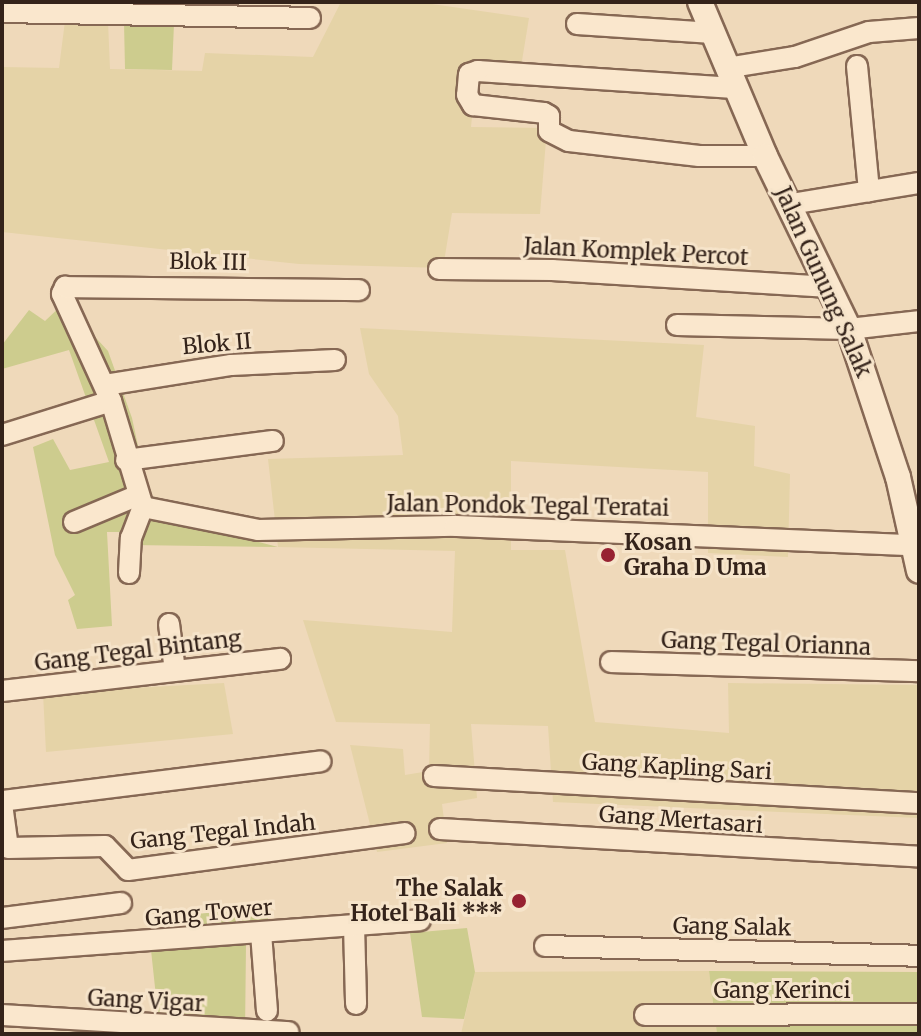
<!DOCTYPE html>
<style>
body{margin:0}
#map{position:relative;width:921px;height:1036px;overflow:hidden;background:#efd9ba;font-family:Merriweather,serif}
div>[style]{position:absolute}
.farmland>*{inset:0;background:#e5d3a7}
.green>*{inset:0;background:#cdcc8e}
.roads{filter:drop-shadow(2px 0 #866854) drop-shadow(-2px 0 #866854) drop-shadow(0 2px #866854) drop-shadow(0 -2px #866854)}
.minor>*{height:20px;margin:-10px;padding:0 10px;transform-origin:10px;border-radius:10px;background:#fae7cd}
.tertiary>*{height:24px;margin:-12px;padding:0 12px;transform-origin:12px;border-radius:12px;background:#fae7cd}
.dots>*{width:22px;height:22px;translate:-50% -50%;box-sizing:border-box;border:4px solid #f6e4ca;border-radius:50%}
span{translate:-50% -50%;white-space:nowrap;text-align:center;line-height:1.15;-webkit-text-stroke:6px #f6e4ca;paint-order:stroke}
.street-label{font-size:22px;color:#34231a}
.poi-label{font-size:22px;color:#34231a;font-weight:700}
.left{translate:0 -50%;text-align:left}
.right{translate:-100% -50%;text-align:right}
.frame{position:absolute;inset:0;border:4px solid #34231a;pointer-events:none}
</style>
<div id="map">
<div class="farmland">
<div style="clip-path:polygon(341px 2px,418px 2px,529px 18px,520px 73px,476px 76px,471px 127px,547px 128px,540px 214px,452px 213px,443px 268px,299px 264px,2px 232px,2px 67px,59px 68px,65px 21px,108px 22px,110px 69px,202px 71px,205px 53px,313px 57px)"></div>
<div style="clip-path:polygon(360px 328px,704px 345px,696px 417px,755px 426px,754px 466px,790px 474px,788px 557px,708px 553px,708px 472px,511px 461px,511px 550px,565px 550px,595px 722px,729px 733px,728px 683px,919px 685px,919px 818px,553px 802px,548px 726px,471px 724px,477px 798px,442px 804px,447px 843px,377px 852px,350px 745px,403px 749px,405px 775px,429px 771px,430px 724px,336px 722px,303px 620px,452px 632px,455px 551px,278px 547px,268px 459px,403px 455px,398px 416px,369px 374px)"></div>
<div style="clip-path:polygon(224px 683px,233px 734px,46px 752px,43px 693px)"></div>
<div style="clip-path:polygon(709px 971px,717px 1034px,461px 1034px,475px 972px)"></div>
</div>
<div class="green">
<div style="clip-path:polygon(124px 22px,174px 24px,172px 70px,125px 69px)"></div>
<div style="clip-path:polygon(64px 303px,108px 351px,132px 418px,153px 515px,278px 547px,132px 545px,131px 532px,107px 532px,112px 626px,77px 629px,68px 600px,75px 595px,55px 555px,33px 447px,53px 439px,70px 470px,109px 462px,69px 350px,2px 369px,2px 345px,29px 310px,45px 321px)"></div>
<div style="clip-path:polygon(266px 906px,272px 944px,246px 945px,245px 1034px,160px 1034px,151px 950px,182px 948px,181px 912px)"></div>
<div style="clip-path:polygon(467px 928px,475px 972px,464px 1019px,422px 1017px,410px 933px)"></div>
<div style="clip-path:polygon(709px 971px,919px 972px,919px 1034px,717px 1034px)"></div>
</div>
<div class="roads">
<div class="minor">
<div style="left:2px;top:12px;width:308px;rotate:1.1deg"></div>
<div style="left:577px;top:24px;width:136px;rotate:3.8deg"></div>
<div style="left:857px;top:66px;width:126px;rotate:84.5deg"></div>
<div style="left:726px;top:68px;width:70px;rotate:-9.1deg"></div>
<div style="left:795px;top:57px;width:78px;rotate:-18.7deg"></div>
<div style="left:869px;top:32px;width:50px;rotate:-4.6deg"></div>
<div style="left:734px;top:88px;width:257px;rotate:-176.2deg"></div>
<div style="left:478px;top:71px;width:9px;rotate:162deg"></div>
<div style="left:469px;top:74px;width:21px;rotate:95deg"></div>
<div style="left:467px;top:95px;width:12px;rotate:59deg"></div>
<div style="left:473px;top:105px;width:71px;rotate:6.4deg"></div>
<div style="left:544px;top:113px;width:6px;rotate:31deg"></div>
<div style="left:549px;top:116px;width:15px;rotate:90deg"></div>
<div style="left:549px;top:131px;width:22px;rotate:27deg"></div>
<div style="left:569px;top:141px;width:131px;rotate:6.6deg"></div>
<div style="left:699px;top:156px;width:66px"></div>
<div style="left:791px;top:204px;width:130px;rotate:-9.3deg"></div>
<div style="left:439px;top:269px;width:113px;rotate:0.5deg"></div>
<div style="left:552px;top:270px;width:278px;rotate:3.5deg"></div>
<div style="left:677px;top:325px;width:172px;rotate:1.3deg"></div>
<div style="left:849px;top:329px;width:70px;rotate:-6.5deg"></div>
<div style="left:105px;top:385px;width:128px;rotate:-9deg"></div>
<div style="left:231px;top:365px;width:104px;rotate:-2.8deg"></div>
<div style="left:2px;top:435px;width:114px;rotate:-17.3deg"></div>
<div style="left:126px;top:460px;width:148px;rotate:-7.4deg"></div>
<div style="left:143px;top:507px;width:117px;rotate:11.3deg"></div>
<div style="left:258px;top:530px;width:197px;rotate:-1.2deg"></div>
<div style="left:455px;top:526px;width:459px;rotate:2.4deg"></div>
<div style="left:74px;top:522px;width:70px;rotate:-22.6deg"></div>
<div style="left:129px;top:573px;width:35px;rotate:-87deg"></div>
<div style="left:131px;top:538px;width:33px;rotate:-69deg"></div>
<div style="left:143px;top:507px;width:111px;rotate:-106.8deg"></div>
<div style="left:111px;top:401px;width:118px;rotate:-114.6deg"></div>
<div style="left:62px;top:294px;width:8px;rotate:-67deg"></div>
<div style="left:65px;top:287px;width:294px;rotate:0.6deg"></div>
<div style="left:169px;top:624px;width:47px;rotate:82.7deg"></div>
<div style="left:611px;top:662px;width:308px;rotate:1.7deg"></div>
<div style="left:2px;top:691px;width:280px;rotate:-6.6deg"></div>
<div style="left:434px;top:776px;width:486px;rotate:3.2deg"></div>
<div style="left:2px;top:801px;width:321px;rotate:-7.1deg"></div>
<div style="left:2px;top:804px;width:44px;rotate:82.2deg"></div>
<div style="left:8px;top:848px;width:97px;rotate:-1.2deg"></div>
<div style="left:105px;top:846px;width:33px;rotate:46deg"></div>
<div style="left:128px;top:870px;width:279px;rotate:-7.6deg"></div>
<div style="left:440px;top:829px;width:480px;rotate:3.3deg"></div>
<div style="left:2px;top:918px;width:120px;rotate:-7.2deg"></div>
<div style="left:354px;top:925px;width:79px;rotate:88.5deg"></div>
<div style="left:261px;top:933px;width:78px;rotate:85.6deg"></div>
<div style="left:545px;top:946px;width:374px;rotate:1.5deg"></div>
<div style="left:2px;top:951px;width:419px;rotate:-4.2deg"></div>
<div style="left:2px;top:1015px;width:287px;rotate:3.4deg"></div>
<div style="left:645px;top:1015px;width:274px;rotate:-0.2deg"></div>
</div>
<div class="tertiary">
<div style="left:700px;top:2px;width:167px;rotate:67.1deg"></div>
<div style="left:765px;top:156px;width:192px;rotate:64.1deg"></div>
<div style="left:849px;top:329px;width:156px;rotate:71.7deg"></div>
<div style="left:898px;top:477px;width:96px;rotate:77.4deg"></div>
</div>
</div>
<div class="dots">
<div style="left:608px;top:555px;background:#972232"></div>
<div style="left:519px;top:901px;background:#972232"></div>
</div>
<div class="street-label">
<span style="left:636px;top:252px;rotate:3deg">Jalan Komplek Percot</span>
<span style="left:208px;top:262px;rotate:1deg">Blok III</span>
<span style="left:823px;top:282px;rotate:66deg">Jalan Gunung Salak</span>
<span style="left:217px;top:344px;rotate:-5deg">Blok II</span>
<span style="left:528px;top:506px;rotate:1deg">Jalan Pondok Tegal Teratai</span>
<span style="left:766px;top:644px;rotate:2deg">Gang Tegal Orianna</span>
<span style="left:138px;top:651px;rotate:-7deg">Gang Tegal Bintang</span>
<span style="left:677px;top:767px;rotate:3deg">Gang Kapling Sari</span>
<span style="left:681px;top:820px;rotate:4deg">Gang Mertasari</span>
<span style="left:223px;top:832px;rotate:-6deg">Gang Tegal Indah</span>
<span style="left:209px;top:913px;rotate:-5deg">Gang Tower</span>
<span style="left:732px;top:927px;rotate:1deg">Gang Salak</span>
<span style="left:782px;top:991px">Gang Kerinci</span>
<span style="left:146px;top:1001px;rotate:3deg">Gang Vigar</span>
</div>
<div class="poi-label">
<span class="left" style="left:624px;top:555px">Kosan<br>Graha D Uma</span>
<span class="right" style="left:503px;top:901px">The Salak<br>Hotel Bali ***</span>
</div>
<div class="frame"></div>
</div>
